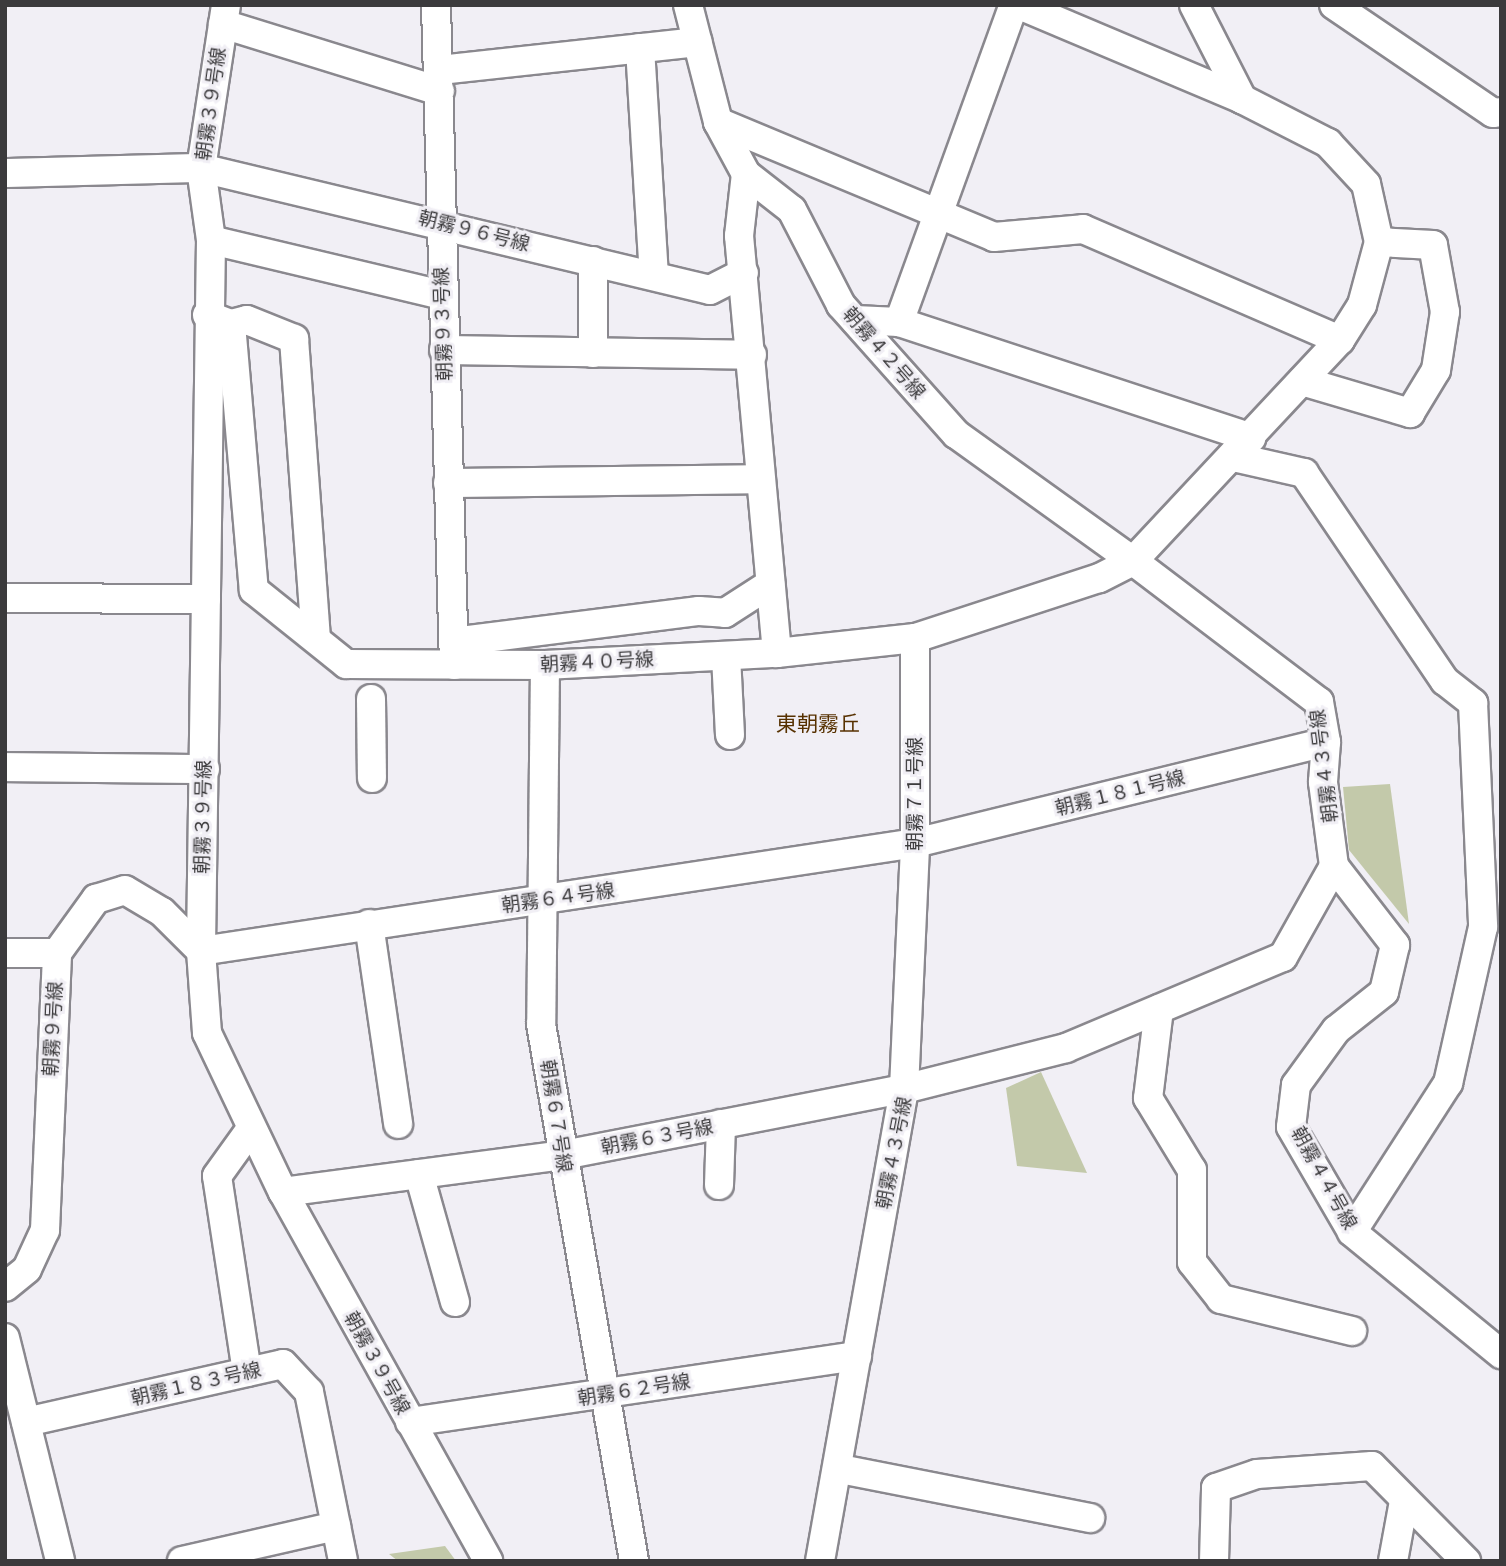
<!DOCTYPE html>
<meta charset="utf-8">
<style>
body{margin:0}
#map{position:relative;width:1506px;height:1566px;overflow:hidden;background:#f1eff5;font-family:"Archivo Narrow","Noto Sans JP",sans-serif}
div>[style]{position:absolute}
.green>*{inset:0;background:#c3c9aa}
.roads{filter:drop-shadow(2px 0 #8a888e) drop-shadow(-2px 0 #8a888e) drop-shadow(0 2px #8a888e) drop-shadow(0 -2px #8a888e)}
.minor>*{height:28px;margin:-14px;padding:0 14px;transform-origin:14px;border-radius:14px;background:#fff}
span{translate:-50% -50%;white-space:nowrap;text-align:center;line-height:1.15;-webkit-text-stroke:6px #f1eff5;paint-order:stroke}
.street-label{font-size:19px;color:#3b3a3c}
.neighbourhood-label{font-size:21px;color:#573100}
.frame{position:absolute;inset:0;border:7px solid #3b3a3c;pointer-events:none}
</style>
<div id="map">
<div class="green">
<div style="clip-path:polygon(1390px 784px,1409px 924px,1349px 850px,1343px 787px)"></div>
<div style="clip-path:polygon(1041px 1072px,1087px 1173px,1017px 1166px,1006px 1088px)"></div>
<div style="clip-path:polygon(445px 1546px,456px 1561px,398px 1561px,389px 1554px)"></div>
</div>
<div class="roads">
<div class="minor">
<div style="left:226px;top:5px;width:165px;rotate:98.7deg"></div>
<div style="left:201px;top:168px;width:73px;rotate:82.1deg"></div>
<div style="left:211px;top:240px;width:711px;rotate:90.81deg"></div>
<div style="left:201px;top:951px;width:82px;rotate:85.8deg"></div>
<div style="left:207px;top:1033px;width:176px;rotate:64.5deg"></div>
<div style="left:283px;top:1192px;width:422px;rotate:60.9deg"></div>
<div style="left:436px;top:5px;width:660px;rotate:88.44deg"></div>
<div style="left:688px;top:5px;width:121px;rotate:75.6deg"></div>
<div style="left:718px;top:122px;width:59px;rotate:61.7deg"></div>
<div style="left:746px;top:174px;width:58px;rotate:38deg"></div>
<div style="left:792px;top:210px;width:107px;rotate:62.7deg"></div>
<div style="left:841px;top:305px;width:173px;rotate:48.3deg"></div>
<div style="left:956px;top:434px;width:218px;rotate:35.7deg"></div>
<div style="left:1133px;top:561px;width:38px;rotate:153deg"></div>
<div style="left:1099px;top:578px;width:194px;rotate:161.9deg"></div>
<div style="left:1194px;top:5px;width:106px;rotate:62.9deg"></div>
<div style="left:1334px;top:5px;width:192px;rotate:34.2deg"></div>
<div style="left:1493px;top:113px;width:8px;rotate:-7deg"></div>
<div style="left:223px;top:24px;width:227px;rotate:17.2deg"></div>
<div style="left:640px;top:48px;width:228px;rotate:86.5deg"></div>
<div style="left:440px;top:70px;width:259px;rotate:-6.2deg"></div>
<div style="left:718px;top:122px;width:299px;rotate:22.6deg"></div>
<div style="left:994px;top:237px;width:89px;rotate:-5.1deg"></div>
<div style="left:1083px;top:229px;width:280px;rotate:23.4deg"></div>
<div style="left:5px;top:173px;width:196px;rotate:-1.5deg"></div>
<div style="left:201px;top:168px;width:523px;rotate:13.48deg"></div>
<div style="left:710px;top:290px;width:38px;rotate:-27deg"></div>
<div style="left:211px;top:240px;width:237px;rotate:13.4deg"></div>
<div style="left:207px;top:315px;width:26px;rotate:21deg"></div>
<div style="left:231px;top:324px;width:267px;rotate:85.1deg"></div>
<div style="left:254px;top:590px;width:118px;rotate:38.8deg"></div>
<div style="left:346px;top:664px;width:199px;rotate:0.3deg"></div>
<div style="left:545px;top:665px;width:232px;rotate:-3deg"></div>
<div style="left:777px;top:653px;width:419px;rotate:-95.2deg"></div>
<div style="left:739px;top:236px;width:62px;rotate:-83.6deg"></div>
<div style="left:855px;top:320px;width:44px;rotate:2.6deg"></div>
<div style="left:899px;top:322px;width:371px;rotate:18.2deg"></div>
<div style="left:899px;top:322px;width:337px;rotate:-70.1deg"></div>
<div style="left:231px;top:324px;width:16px;rotate:-14deg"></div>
<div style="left:247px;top:320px;width:51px;rotate:22deg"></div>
<div style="left:294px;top:339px;width:299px;rotate:85.8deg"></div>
<div style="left:444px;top:350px;width:308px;rotate:0.9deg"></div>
<div style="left:593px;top:353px;width:92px;rotate:-90deg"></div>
<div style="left:1302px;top:381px;width:113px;rotate:16.5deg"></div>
<div style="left:1410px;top:413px;width:50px;rotate:-58.8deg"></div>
<div style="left:1436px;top:370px;width:59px;rotate:-81.2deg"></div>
<div style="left:1445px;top:312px;width:68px;rotate:-100.2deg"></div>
<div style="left:1433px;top:245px;width:54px;rotate:-176.8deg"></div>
<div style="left:1233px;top:457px;width:73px;rotate:12.7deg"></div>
<div style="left:1304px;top:473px;width:251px;rotate:55.9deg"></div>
<div style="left:1445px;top:681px;width:36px;rotate:38deg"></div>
<div style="left:1473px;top:703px;width:224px;rotate:87.4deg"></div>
<div style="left:1483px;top:927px;width:160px;rotate:102.6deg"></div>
<div style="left:1448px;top:1083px;width:177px;rotate:122.8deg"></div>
<div style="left:448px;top:483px;width:312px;rotate:-0.7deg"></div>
<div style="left:5px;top:598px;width:201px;rotate:0.3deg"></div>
<div style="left:453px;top:642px;width:248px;rotate:-7.2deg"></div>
<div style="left:699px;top:611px;width:26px;rotate:4deg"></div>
<div style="left:725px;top:613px;width:54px;rotate:-32.8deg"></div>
<div style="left:726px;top:656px;width:79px;rotate:87.1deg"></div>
<div style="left:545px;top:665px;width:359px;rotate:90.6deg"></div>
<div style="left:541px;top:1024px;width:545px;rotate:80.17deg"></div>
<div style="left:371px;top:699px;width:79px;rotate:89.3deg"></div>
<div style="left:5px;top:767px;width:200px;rotate:0.6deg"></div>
<div style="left:1334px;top:866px;width:100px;rotate:52.3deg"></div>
<div style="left:1395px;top:945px;width:48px;rotate:103.2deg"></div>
<div style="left:1384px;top:992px;width:61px;rotate:141.6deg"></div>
<div style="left:1336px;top:1030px;width:68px;rotate:126deg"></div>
<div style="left:1296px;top:1085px;width:42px;rotate:96.8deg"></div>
<div style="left:1291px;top:1127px;width:121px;rotate:59.8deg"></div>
<div style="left:1352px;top:1232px;width:193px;rotate:39.3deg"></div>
<div style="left:369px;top:924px;width:202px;rotate:81.7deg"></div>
<div style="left:5px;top:953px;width:52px"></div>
<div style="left:1159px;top:1009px;width:90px;rotate:97deg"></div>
<div style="left:1148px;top:1098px;width:84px;rotate:58.6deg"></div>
<div style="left:1192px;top:1170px;width:92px;rotate:90deg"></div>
<div style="left:1192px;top:1262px;width:47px;rotate:51.9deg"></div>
<div style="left:1221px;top:1299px;width:135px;rotate:13.7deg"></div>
<div style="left:419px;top:1174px;width:133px;rotate:74.3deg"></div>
<div style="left:719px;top:1185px;width:61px;rotate:-88.1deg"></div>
<div style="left:283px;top:1192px;width:282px;rotate:-7.5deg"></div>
<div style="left:563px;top:1155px;width:347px;rotate:-11deg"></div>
<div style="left:904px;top:1089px;width:246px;rotate:-87.4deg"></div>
<div style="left:915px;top:843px;width:205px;rotate:-90deg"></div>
<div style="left:915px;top:638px;width:139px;rotate:173.8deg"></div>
<div style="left:5px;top:1287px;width:28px;rotate:-39deg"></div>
<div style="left:27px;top:1269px;width:43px;rotate:-65.2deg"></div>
<div style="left:45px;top:1230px;width:277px;rotate:-87.5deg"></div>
<div style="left:57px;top:953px;width:67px;rotate:-54.2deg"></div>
<div style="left:96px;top:899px;width:30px;rotate:-17deg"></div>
<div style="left:125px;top:890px;width:43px;rotate:30.7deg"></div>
<div style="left:162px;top:912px;width:55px;rotate:45deg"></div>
<div style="left:201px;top:951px;width:722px;rotate:-8.6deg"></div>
<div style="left:915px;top:843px;width:423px;rotate:-13.8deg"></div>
<div style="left:5px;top:1338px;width:230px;rotate:76.1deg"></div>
<div style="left:247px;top:1372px;width:198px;rotate:-98.7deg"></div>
<div style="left:217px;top:1176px;width:57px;rotate:-54.3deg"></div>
<div style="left:26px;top:1422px;width:263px;rotate:-12.7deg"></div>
<div style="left:283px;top:1364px;width:38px;rotate:47deg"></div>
<div style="left:309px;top:1392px;width:172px;rotate:78.6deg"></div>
<div style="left:410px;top:1422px;width:452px;rotate:-8.4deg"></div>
<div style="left:840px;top:1469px;width:255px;rotate:11.1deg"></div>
<div style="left:182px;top:1561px;width:158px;rotate:-12.8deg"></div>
<div style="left:820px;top:1561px;width:479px;rotate:-79.9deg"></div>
<div style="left:904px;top:1089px;width:167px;rotate:-14.2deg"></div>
<div style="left:1066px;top:1048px;width:235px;rotate:-22.8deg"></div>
<div style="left:1283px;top:957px;width:104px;rotate:-60.7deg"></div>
<div style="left:1334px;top:866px;width:85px;rotate:-97.5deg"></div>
<div style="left:1323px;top:782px;width:40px;rotate:-85.7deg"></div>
<div style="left:1326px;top:742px;width:41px;rotate:-99.9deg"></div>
<div style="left:1319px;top:702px;width:233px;rotate:-142.8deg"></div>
<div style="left:1133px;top:561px;width:303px;rotate:-46.9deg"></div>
<div style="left:1340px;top:340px;width:41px;rotate:-57.8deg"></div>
<div style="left:1362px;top:305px;width:65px;rotate:-74.9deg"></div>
<div style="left:1379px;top:242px;width:59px;rotate:-102.6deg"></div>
<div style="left:1366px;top:184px;width:56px;rotate:-132.8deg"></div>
<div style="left:1328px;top:143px;width:97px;rotate:-152.9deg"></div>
<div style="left:1242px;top:99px;width:241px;rotate:-157.1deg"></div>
<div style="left:1214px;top:1561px;width:73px;rotate:-88.4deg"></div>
<div style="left:1216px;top:1488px;width:43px;rotate:-18.9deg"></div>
<div style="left:1257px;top:1474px;width:115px;rotate:-4deg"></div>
<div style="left:1372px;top:1466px;width:134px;rotate:45.3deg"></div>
<div style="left:1393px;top:1561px;width:61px;rotate:-79.6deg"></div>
</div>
</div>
<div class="street-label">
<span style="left:211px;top:104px;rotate:-82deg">朝霧３９号線</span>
<span style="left:474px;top:231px;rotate:14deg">朝霧９６号線</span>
<span style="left:443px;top:324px;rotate:-92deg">朝霧９３号線</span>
<span style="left:884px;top:353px;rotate:49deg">朝霧４２号線</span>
<span style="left:597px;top:662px;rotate:-3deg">朝霧４０号線</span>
<span style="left:1324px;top:766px;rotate:-97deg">朝霧４３号線</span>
<span style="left:1120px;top:793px;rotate:-14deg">朝霧１８１号線</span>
<span style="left:915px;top:794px;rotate:-90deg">朝霧７１号線</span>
<span style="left:203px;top:817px;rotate:-89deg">朝霧３９号線</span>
<span style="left:558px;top:898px;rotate:-8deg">朝霧６４号線</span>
<span style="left:53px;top:1029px;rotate:-87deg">朝霧９号線</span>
<span style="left:556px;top:1116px;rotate:81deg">朝霧６７号線</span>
<span style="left:657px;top:1137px;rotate:-11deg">朝霧６３号線</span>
<span style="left:894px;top:1153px;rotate:-79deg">朝霧４３号線</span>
<span style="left:1324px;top:1178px;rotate:61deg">朝霧４４号線</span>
<span style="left:377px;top:1363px;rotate:61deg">朝霧３９号線</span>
<span style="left:196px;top:1384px;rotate:-13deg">朝霧１８３号線</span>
<span style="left:634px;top:1390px;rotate:-9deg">朝霧６２号線</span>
</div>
<div class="neighbourhood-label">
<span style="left:818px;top:724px">東朝霧丘</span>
</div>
<div class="frame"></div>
</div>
